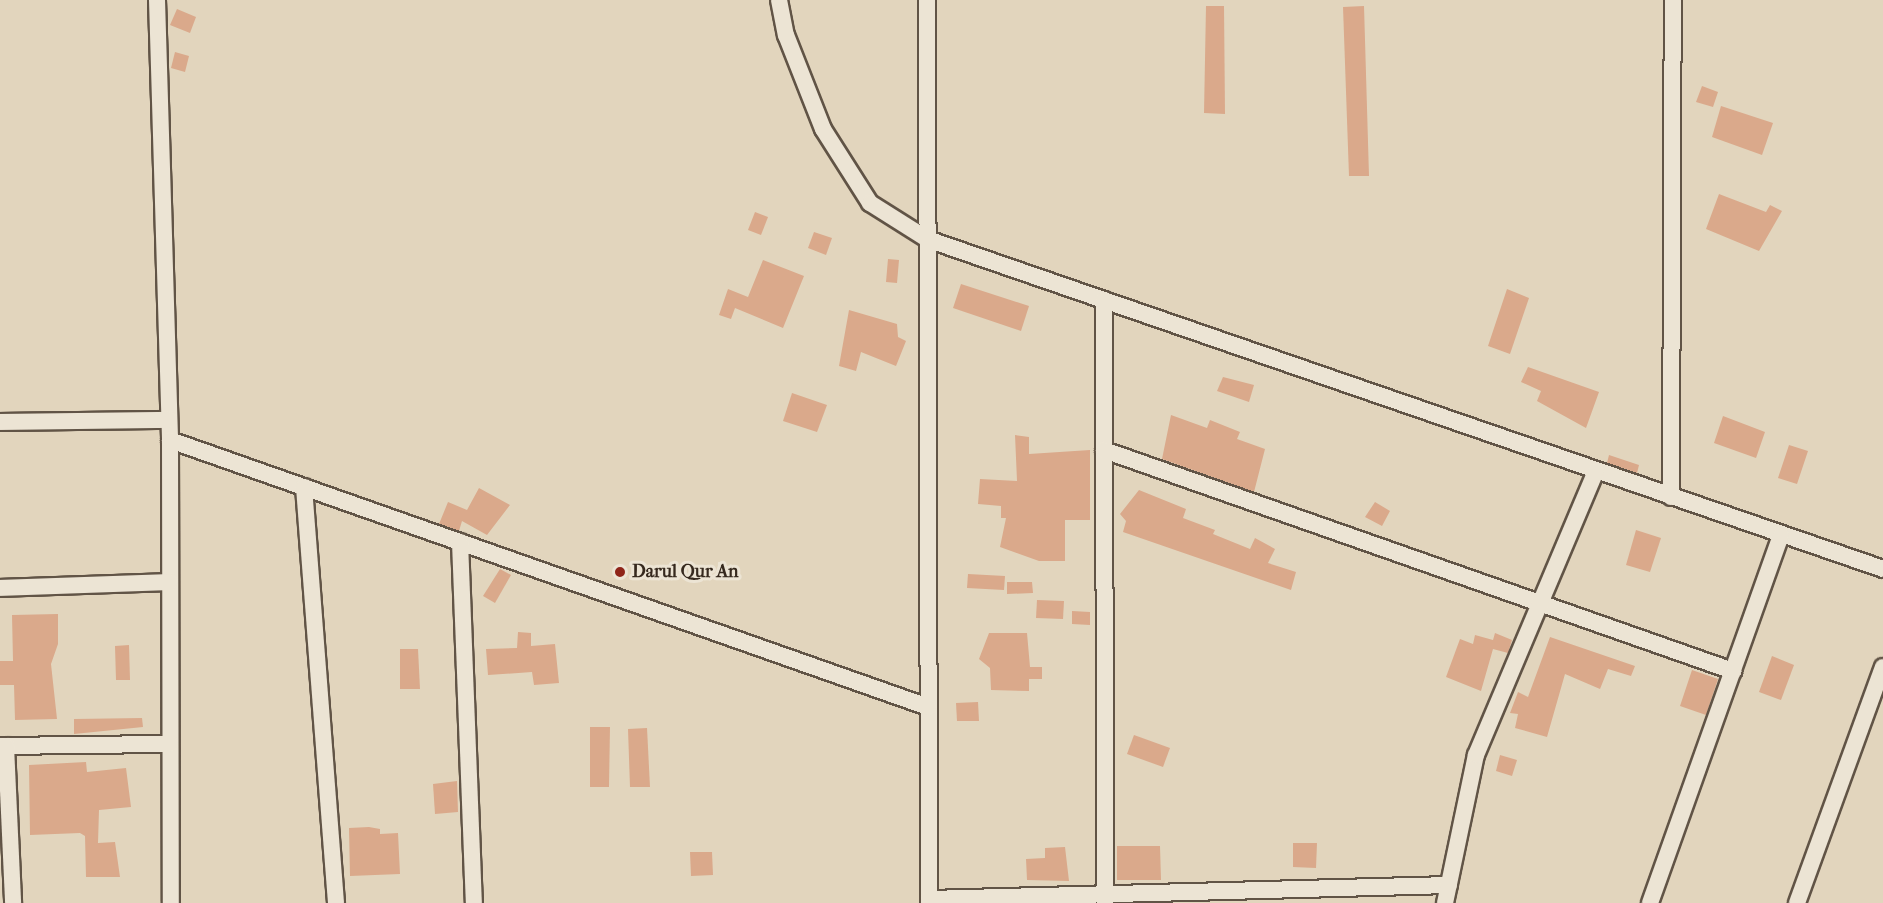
<!DOCTYPE html>
<style>
body{margin:0}
#map{position:relative;width:1883px;height:903px;overflow:hidden;background:#e2d5bd;font-family:"IM FELL French Canon",serif}
div>[style]{position:absolute}
.building>*{inset:0;background:#daa98b}
.roads{filter:drop-shadow(2px 0 #615446) drop-shadow(-2px 0 #615446) drop-shadow(0 2px #615446) drop-shadow(0 -2px #615446)}
.minor>*{height:16px;margin:-8px;padding:0 8px;transform-origin:8px;border-radius:8px;background:#ece4d4}
.dots>*{width:16px;height:16px;translate:-50% -50%;box-sizing:border-box;border:3px solid #ece4d4;border-radius:50%}
span{translate:-50% -50%;white-space:nowrap;text-align:center;line-height:1.15;-webkit-text-stroke:6px #ece4d4;paint-order:stroke}
.poi-label{font-size:18px;color:#36291e;font-weight:700}
.left{translate:0 -50%;text-align:left}
</style>
<div id="map">
<div class="building">
<div style="clip-path:polygon(1206px 6px,1224px 6px,1225px 114px,1204px 113px)"></div>
<div style="clip-path:polygon(1364px 6px,1369px 176px,1349px 176px,1343px 7px)"></div>
<div style="clip-path:polygon(177px 9px,196px 17px,190px 33px,170px 25px)"></div>
<div style="clip-path:polygon(175px 52px,189px 56px,185px 72px,171px 68px)"></div>
<div style="clip-path:polygon(1702px 86px,1718px 92px,1713px 107px,1696px 102px)"></div>
<div style="clip-path:polygon(1721px 106px,1773px 123px,1762px 155px,1712px 137px)"></div>
<div style="clip-path:polygon(1719px 194px,1766px 212px,1770px 205px,1782px 211px,1759px 251px,1706px 229px)"></div>
<div style="clip-path:polygon(755px 212px,768px 217px,761px 235px,748px 230px)"></div>
<div style="clip-path:polygon(814px 232px,832px 238px,826px 255px,808px 248px)"></div>
<div style="clip-path:polygon(888px 259px,899px 260px,897px 283px,886px 282px)"></div>
<div style="clip-path:polygon(763px 260px,804px 276px,783px 328px,735px 308px,731px 319px,719px 315px,728px 289px,748px 297px)"></div>
<div style="clip-path:polygon(961px 284px,1029px 306px,1021px 331px,953px 308px)"></div>
<div style="clip-path:polygon(1507px 289px,1529px 298px,1510px 354px,1488px 346px)"></div>
<div style="clip-path:polygon(849px 310px,897px 324px,898px 337px,906px 341px,896px 366px,861px 352px,856px 371px,839px 366px)"></div>
<div style="clip-path:polygon(1528px 367px,1599px 392px,1586px 428px,1537px 401px,1541px 391px,1521px 382px)"></div>
<div style="clip-path:polygon(1223px 377px,1254px 385px,1249px 402px,1217px 391px)"></div>
<div style="clip-path:polygon(792px 393px,827px 405px,817px 432px,783px 421px)"></div>
<div style="clip-path:polygon(1171px 415px,1207px 428px,1210px 420px,1240px 432px,1237px 439px,1265px 449px,1254px 492px,1162px 459px)"></div>
<div style="clip-path:polygon(1723px 416px,1765px 432px,1756px 458px,1714px 443px)"></div>
<div style="clip-path:polygon(1015px 435px,1029px 437px,1029px 454px,1090px 450px,1090px 520px,1065px 520px,1065px 561px,1039px 561px,1000px 547px,1006px 518px,1001px 518px,1001px 506px,978px 504px,980px 479px,1017px 481px)"></div>
<div style="clip-path:polygon(1789px 445px,1808px 451px,1797px 484px,1778px 478px)"></div>
<div style="clip-path:polygon(1609px 455px,1639px 465px,1637px 473px,1607px 463px)"></div>
<div style="clip-path:polygon(479px 488px,510px 505px,487px 535px,462px 521px,459px 531px,439px 524px,448px 502px,467px 510px)"></div>
<div style="clip-path:polygon(1139px 490px,1186px 509px,1183px 518px,1215px 530px,1213px 534px,1250px 549px,1255px 538px,1275px 549px,1268px 563px,1296px 572px,1291px 590px,1123px 532px,1126px 521px,1120px 514px)"></div>
<div style="clip-path:polygon(1375px 502px,1390px 511px,1382px 526px,1365px 517px)"></div>
<div style="clip-path:polygon(1636px 530px,1661px 538px,1650px 572px,1626px 565px)"></div>
<div style="clip-path:polygon(500px 569px,511px 575px,495px 603px,483px 596px)"></div>
<div style="clip-path:polygon(968px 574px,1005px 576px,1004px 590px,967px 588px)"></div>
<div style="clip-path:polygon(1007px 582px,1032px 582px,1033px 593px,1007px 594px)"></div>
<div style="clip-path:polygon(1037px 600px,1064px 601px,1063px 619px,1036px 618px)"></div>
<div style="clip-path:polygon(1072px 611px,1090px 612px,1090px 625px,1072px 624px)"></div>
<div style="clip-path:polygon(58px 614px,58px 644px,51px 664px,57px 719px,15px 720px,14px 685px,0 685px,0 661px,13px 661px,12px 615px)"></div>
<div style="clip-path:polygon(518px 632px,531px 633px,531px 646px,555px 644px,559px 683px,534px 685px,532px 672px,488px 675px,486px 649px,517px 648px)"></div>
<div style="clip-path:polygon(989px 633px,1027px 633px,1030px 667px,1042px 667px,1042px 679px,1029px 679px,1029px 691px,991px 690px,990px 668px,979px 659px)"></div>
<div style="clip-path:polygon(1495px 633px,1512px 640px,1508px 653px,1493px 649px,1481px 691px,1446px 677px,1460px 639px,1473px 644px,1475px 635px,1493px 640px)"></div>
<div style="clip-path:polygon(1550px 637px,1635px 666px,1631px 676px,1608px 669px,1600px 689px,1565px 674px,1547px 737px,1515px 728px,1518px 714px,1510px 713px,1518px 692px,1528px 697px)"></div>
<div style="clip-path:polygon(129px 645px,130px 680px,116px 680px,115px 646px)"></div>
<div style="clip-path:polygon(400px 649px,418px 649px,420px 689px,400px 689px)"></div>
<div style="clip-path:polygon(1772px 656px,1794px 665px,1781px 700px,1759px 692px)"></div>
<div style="clip-path:polygon(1692px 670px,1718px 679px,1706px 715px,1680px 706px)"></div>
<div style="clip-path:polygon(978px 702px,979px 721px,957px 721px,956px 703px)"></div>
<div style="clip-path:polygon(142px 718px,143px 727px,74px 734px,74px 719px)"></div>
<div style="clip-path:polygon(590px 727px,610px 727px,609px 787px,590px 787px)"></div>
<div style="clip-path:polygon(647px 728px,650px 787px,630px 787px,628px 729px)"></div>
<div style="clip-path:polygon(1134px 735px,1170px 748px,1163px 767px,1127px 754px)"></div>
<div style="clip-path:polygon(1500px 755px,1517px 760px,1512px 776px,1496px 771px)"></div>
<div style="clip-path:polygon(86px 762px,87px 772px,126px 768px,131px 807px,99px 810px,98px 843px,115px 842px,120px 877px,86px 877px,85px 836px,80px 833px,30px 835px,29px 765px)"></div>
<div style="clip-path:polygon(457px 781px,458px 812px,435px 814px,433px 784px)"></div>
<div style="clip-path:polygon(369px 827px,380px 829px,380px 834px,398px 833px,400px 874px,350px 876px,349px 828px)"></div>
<div style="clip-path:polygon(1293px 843px,1317px 843px,1316px 868px,1293px 867px)"></div>
<div style="clip-path:polygon(1117px 846px,1160px 846px,1161px 880px,1117px 880px)"></div>
<div style="clip-path:polygon(1065px 847px,1069px 881px,1027px 880px,1026px 859px,1045px 858px,1045px 848px)"></div>
<div style="clip-path:polygon(690px 852px,712px 852px,713px 875px,691px 876px)"></div>
</div>
<div class="roads">
<div class="minor">
<div style="left:157px;top:0;width:440px;rotate:88.3deg"></div>
<div style="left:170px;top:440px;width:463px;rotate:89.9deg"></div>
<div style="left:779px;top:0;width:36px;rotate:79deg"></div>
<div style="left:786px;top:35px;width:101px;rotate:68.5deg"></div>
<div style="left:823px;top:129px;width:88px;rotate:57.6deg"></div>
<div style="left:870px;top:203px;width:67px;rotate:32.3deg"></div>
<div style="left:927px;top:239px;width:1011px;rotate:19.04deg"></div>
<div style="left:927px;top:0;width:903px;rotate:89.87deg"></div>
<div style="left:1104px;top:300px;width:603px;rotate:89.9deg"></div>
<div style="left:0;top:422px;width:169px;rotate:-0.7deg"></div>
<div style="left:170px;top:440px;width:804px;rotate:19.4deg"></div>
<div style="left:1104px;top:450px;width:667px;rotate:19.36deg"></div>
<div style="left:304px;top:487px;width:417px;rotate:85.6deg"></div>
<div style="left:1671px;top:497px;width:497px;rotate:-89.8deg"></div>
<div style="left:460px;top:542px;width:361px;rotate:87.8deg"></div>
<div style="left:0;top:588px;width:170px;rotate:-2deg"></div>
<div style="left:0;top:746px;width:170px;rotate:-0.7deg"></div>
<div style="left:6px;top:746px;width:157px;rotate:87.4deg"></div>
<div style="left:929px;top:899px;width:520px;rotate:-1.54deg"></div>
<div style="left:1445px;top:903px;width:151px;rotate:-78.2deg"></div>
<div style="left:1476px;top:755px;width:308px;rotate:-67.1deg"></div>
<div style="left:1650px;top:903px;width:390px;rotate:-70.4deg"></div>
<div style="left:1797px;top:903px;width:251px;rotate:-70deg"></div>
</div>
</div>
<div class="dots">
<div style="left:620px;top:572px;background:#8f2418"></div>
</div>
<div class="poi-label">
<span class="left" style="left:632px;top:572px">Darul Qur An</span>
</div>
</div>
